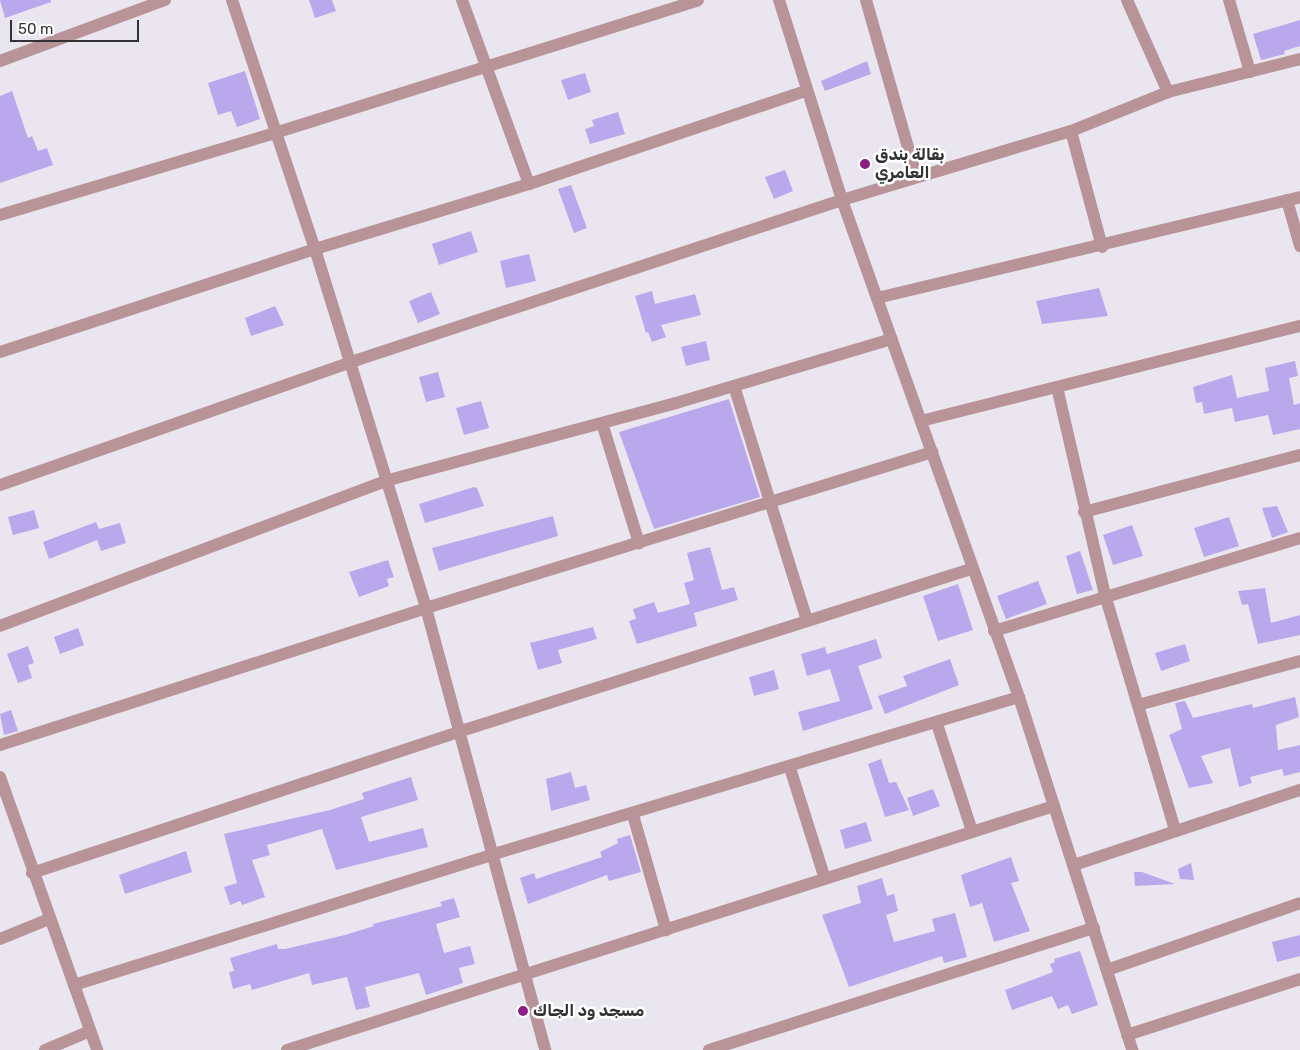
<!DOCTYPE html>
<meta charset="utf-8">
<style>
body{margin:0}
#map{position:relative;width:1300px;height:1050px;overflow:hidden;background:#eae6ef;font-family:Rubik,"Noto Sans Arabic",sans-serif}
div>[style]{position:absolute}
.building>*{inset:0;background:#baa8ed}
.minor>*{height:12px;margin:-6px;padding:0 6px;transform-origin:6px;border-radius:6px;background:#b89499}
.tertiary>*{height:12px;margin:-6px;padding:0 6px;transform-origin:6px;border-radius:6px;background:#b89499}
.dots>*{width:14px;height:14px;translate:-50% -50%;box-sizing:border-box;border:2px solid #fff;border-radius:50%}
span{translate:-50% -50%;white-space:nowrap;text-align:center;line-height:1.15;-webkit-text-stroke:5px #fff;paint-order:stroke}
.poi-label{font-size:16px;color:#323134;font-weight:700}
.left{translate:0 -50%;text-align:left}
.scale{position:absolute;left:10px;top:20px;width:129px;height:22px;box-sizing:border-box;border:2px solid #323134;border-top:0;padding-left:6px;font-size:15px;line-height:18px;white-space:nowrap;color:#323134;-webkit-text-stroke:4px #fff;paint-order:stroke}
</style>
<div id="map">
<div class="building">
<div style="clip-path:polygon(0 0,51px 0,51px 2px,5px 18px)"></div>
<div style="clip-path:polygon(309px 0,332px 0,336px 11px,315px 18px)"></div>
<div style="clip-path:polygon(1300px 20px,1300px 46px,1284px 51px,1285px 54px,1261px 60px,1253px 34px)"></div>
<div style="clip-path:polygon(867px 61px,871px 74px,825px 91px,821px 81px)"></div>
<div style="clip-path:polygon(245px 71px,260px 119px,237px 127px,231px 111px,218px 115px,208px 83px)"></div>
<div style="clip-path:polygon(585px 73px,591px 92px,568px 100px,561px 80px)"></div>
<div style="clip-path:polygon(12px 91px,28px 138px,32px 136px,38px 151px,47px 148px,53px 165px,0 183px,0 96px)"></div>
<div style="clip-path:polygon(618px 112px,625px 134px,590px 144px,585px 129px,594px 126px,592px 120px)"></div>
<div style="clip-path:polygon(785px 170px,793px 191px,774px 199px,765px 177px)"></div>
<div style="clip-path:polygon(571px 185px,587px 228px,574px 233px,558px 189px)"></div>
<div style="clip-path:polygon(471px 231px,478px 252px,439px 265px,432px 244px)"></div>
<div style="clip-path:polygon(529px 254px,536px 281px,506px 288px,500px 261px)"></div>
<div style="clip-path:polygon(1099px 288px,1108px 316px,1042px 324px,1036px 301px)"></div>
<div style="clip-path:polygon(652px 291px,655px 304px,695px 294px,701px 315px,661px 325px,666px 337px,652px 342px,648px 332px,646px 333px,635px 296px)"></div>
<div style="clip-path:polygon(431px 292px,440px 314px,418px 323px,409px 301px)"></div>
<div style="clip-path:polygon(275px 306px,284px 325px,251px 336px,245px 318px)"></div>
<div style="clip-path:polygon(706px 341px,710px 360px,686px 366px,681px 347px)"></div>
<div style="clip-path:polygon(1295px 361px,1298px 376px,1289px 378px,1294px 405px,1300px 403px,1300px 429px,1273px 435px,1268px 415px,1235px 422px,1232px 408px,1204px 414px,1202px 402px,1196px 403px,1193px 387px,1232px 375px,1237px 398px,1269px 391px,1265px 368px)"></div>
<div style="clip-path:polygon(438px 372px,445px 397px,426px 402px,419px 377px)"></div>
<div style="clip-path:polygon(729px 399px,760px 497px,654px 529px,619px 432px)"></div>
<div style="clip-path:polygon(481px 401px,489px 428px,464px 435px,456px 408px)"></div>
<div style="clip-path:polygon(474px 487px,477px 488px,484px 506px,425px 523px,419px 504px)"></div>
<div style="clip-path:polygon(1277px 506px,1288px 532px,1272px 538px,1262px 508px)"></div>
<div style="clip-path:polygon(34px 510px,39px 528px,13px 535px,8px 517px)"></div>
<div style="clip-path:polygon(553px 516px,558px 536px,439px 571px,432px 548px)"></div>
<div style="clip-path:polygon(1229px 517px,1239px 546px,1204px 557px,1194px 528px)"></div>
<div style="clip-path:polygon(96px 522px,99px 529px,120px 523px,126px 543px,101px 551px,97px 540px,49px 559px,43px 542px)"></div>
<div style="clip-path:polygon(1132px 525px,1143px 556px,1113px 565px,1103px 535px)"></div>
<div style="clip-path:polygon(710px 547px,722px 590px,734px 587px,738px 600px,694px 613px,697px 626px,637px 644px,629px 621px,636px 619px,633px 609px,654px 602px,658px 613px,690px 604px,684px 583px,694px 580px,687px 553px)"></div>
<div style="clip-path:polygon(1080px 551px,1093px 590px,1077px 594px,1066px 556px)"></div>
<div style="clip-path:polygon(388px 560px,394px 577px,387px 579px,389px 586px,359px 597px,349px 572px)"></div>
<div style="clip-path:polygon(1038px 581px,1047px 604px,1006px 619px,997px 596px)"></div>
<div style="clip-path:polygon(958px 584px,973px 630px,938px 641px,923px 596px)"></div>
<div style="clip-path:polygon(1265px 588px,1271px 623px,1300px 615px,1300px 635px,1258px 644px,1248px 604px,1242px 605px,1238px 591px)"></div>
<div style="clip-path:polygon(593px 627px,597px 639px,558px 650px,562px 663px,538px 670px,530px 643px)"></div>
<div style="clip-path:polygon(78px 628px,84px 645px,60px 654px,54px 637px)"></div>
<div style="clip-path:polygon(876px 639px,882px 658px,858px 666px,873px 709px,803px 731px,798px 712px,840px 701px,830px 669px,807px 676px,801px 654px,825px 647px,827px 654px)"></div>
<div style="clip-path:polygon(1185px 644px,1190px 661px,1161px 671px,1155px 653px)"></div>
<div style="clip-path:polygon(28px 646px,34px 663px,28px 665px,32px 678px,18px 683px,7px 654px)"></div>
<div style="clip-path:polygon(950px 659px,959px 685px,885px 714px,878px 696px,907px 686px,903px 676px)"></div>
<div style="clip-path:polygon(774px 670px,779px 689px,754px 696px,749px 677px)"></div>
<div style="clip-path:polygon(1295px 697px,1299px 717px,1276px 725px,1278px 750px,1300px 745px,1300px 772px,1284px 776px,1282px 769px,1250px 777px,1252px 783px,1239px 787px,1230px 748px,1201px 756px,1213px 783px,1189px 788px,1169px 735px,1182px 729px,1175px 703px,1185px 701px,1193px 718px,1252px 704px,1253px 708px)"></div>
<div style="clip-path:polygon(11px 710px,18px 731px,4px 735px,0 714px)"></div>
<div style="clip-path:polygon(881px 759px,889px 783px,896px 782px,909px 810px,885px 817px,868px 764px)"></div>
<div style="clip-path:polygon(571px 772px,575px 788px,586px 785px,590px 800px,551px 811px,546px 779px)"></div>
<div style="clip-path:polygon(411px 777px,418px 800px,361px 817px,369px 842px,423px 828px,428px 847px,336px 870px,322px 829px,267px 845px,270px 855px,252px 860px,265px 897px,242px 905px,240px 901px,230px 905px,224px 887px,237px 883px,224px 834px,330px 810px,364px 799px,362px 793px)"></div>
<div style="clip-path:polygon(933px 789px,940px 806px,913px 816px,907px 798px)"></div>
<div style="clip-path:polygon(866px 822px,872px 841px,845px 849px,840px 830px)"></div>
<div style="clip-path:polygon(630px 835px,641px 872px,609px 881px,607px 875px,528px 904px,520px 878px,534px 873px,536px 879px,602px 857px,600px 852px,618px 843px,617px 839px)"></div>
<div style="clip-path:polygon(186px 851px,192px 872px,125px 894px,119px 875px)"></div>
<div style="clip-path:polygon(1011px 857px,1019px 881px,1011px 883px,1030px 931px,994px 942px,982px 903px,970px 907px,961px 875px)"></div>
<div style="clip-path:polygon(1191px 863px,1194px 880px,1180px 879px,1178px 869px)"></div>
<div style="clip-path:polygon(1134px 872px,1142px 872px,1175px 884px,1135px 886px)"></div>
<div style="clip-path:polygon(882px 878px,887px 896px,894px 894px,898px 911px,886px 915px,894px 942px,935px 931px,932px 919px,955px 913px,967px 957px,944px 963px,942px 956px,849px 987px,822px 915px,861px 903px,857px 886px)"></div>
<div style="clip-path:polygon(454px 898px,460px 917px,436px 924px,444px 953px,470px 946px,475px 964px,459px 968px,463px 983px,426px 995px,419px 973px,365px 987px,370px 1007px,356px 1010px,347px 977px,312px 985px,309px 973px,252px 990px,250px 984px,233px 989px,229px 972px,234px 971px,230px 958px,277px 944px,278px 949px,285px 949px,345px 935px,374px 926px,373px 924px,442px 906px,440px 902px)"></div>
<div style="clip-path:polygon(1300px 935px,1300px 956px,1277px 962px,1272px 942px)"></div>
<div style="clip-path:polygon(1080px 951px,1098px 1005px,1072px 1014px,1068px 1005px,1058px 1009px,1052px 996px,1012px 1010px,1005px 990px,1053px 972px,1050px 964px,1055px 962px,1054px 959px)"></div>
</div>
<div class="minor">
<div style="left:232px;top:0;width:262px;rotate:71.6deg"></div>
<div style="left:315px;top:249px;width:376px;rotate:72.8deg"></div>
<div style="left:426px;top:608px;width:458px;rotate:74.9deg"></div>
<div style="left:462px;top:0;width:196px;rotate:70deg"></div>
<div style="left:779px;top:0;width:210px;rotate:72.5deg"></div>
<div style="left:842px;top:200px;width:528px;rotate:70.4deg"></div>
<div style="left:1019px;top:697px;width:371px;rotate:72.2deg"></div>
<div style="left:866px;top:0;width:183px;rotate:74.1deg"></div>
<div style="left:1127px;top:0;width:101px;rotate:66deg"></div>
<div style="left:1229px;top:0;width:75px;rotate:73.7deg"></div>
<div style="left:0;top:61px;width:176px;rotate:-20.3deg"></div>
<div style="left:1071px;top:131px;width:120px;rotate:75deg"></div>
<div style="left:1287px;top:200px;width:48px;rotate:74.2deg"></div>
<div style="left:0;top:215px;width:290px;rotate:-16.6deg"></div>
<div style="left:278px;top:132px;width:440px;rotate:-17.4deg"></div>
<div style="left:877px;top:298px;width:435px;rotate:-13.4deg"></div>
<div style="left:0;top:352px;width:331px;rotate:-18.1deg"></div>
<div style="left:315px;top:249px;width:224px;rotate:-16.9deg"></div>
<div style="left:529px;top:184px;width:292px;rotate:-18.6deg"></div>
<div style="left:734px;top:386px;width:246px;rotate:72.7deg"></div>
<div style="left:1057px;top:387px;width:213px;rotate:77deg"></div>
<div style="left:1105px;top:595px;width:245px;rotate:73.4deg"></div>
<div style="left:921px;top:421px;width:391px;rotate:-14.1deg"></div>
<div style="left:602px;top:423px;width:126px;rotate:72.9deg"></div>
<div style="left:0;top:485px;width:369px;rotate:-19.3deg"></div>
<div style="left:348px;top:363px;width:520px;rotate:-18.26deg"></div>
<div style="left:842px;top:200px;width:239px;rotate:-16.8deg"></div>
<div style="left:1071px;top:131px;width:105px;rotate:-21.9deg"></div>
<div style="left:1168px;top:92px;width:136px;rotate:-14deg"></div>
<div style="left:1084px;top:512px;width:223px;rotate:-14.8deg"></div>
<div style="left:0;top:626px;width:411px;rotate:-20.6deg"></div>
<div style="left:385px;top:481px;width:301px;rotate:-15deg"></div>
<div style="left:676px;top:403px;width:225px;rotate:-16.5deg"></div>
<div style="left:994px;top:631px;width:320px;rotate:-16.9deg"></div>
<div style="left:1138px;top:705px;width:168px;rotate:-15.2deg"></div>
<div style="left:937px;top:724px;width:113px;rotate:71.9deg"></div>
<div style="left:0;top:745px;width:447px;rotate:-17.8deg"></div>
<div style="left:426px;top:608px;width:530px;rotate:-17.13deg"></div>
<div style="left:790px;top:768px;width:116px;rotate:72.5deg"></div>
<div style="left:633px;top:815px;width:120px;rotate:74deg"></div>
<div style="left:1074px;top:865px;width:238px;rotate:-18.4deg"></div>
<div style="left:32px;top:873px;width:452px;rotate:-18.3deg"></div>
<div style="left:461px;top:731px;width:535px;rotate:-17.62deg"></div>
<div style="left:0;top:939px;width:53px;rotate:-22.2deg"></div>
<div style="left:1107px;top:970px;width:204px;rotate:-19.1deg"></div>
<div style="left:74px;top:985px;width:440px;rotate:-17.3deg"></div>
<div style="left:494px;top:854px;width:548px;rotate:-16.65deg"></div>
<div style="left:1127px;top:1035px;width:182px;rotate:-17.9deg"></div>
<div style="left:45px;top:1050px;width:49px;rotate:-22.9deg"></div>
<div style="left:287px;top:1050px;width:805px;rotate:-17.65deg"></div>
<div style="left:709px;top:1050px;width:404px;rotate:-17.6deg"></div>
</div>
<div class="tertiary">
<div style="left:0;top:777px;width:290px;rotate:70.4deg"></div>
</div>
<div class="dots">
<div style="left:865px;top:164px;background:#8d1f82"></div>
<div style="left:523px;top:1011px;background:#8d1f82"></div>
</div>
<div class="poi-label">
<span class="left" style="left:875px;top:164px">بقالة بندق<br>العامري</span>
<span class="left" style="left:533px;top:1011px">مسجد ود الجاك</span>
</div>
<div class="scale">50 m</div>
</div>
